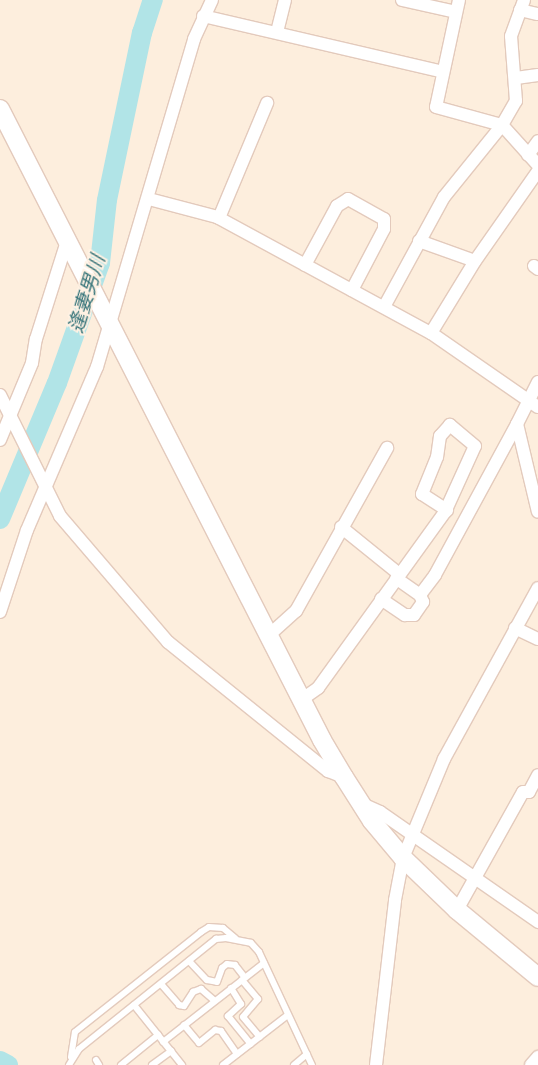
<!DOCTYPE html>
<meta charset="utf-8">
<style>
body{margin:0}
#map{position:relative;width:538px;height:1065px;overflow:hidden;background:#fdeedd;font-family:"PT Sans Narrow","Noto Sans JP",sans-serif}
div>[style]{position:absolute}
.river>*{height:20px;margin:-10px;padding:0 10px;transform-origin:10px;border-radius:10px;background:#b1e4e7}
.roads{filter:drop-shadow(1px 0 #e3cabc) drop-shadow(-1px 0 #e3cabc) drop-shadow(0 1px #e3cabc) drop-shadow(0 -1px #e3cabc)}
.lane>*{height:6px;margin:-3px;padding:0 3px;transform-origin:3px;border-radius:3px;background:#fff}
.street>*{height:12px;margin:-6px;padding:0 6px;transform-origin:6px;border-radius:6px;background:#fff}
.secondary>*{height:18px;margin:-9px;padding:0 9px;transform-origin:9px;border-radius:9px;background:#fff}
span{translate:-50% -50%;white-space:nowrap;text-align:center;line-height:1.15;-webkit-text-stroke:4px #fff2e4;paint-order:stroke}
.water-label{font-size:20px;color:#39767b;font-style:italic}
</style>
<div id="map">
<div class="river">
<div style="left:0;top:519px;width:147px;rotate:-67.3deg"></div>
<div style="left:57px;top:383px;width:127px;rotate:-70.3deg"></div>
<div style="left:100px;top:263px;width:63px;rotate:-83.7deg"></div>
<div style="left:107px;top:200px;width:171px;rotate:-78.2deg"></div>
<div style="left:142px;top:33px;width:35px;rotate:-72deg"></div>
<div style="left:0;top:1061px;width:9px;rotate:27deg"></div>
</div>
<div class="roads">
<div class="lane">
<div style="left:189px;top:961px;width:26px;rotate:47deg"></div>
<div style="left:207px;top:980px;width:10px;rotate:11deg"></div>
<div style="left:217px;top:982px;width:15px;rotate:-70deg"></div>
<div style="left:222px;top:968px;width:6px;rotate:-39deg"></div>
<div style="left:227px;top:964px;width:8px;rotate:7deg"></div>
<div style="left:235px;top:965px;width:16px;rotate:52deg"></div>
<div style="left:242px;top:980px;width:25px;rotate:50deg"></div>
<div style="left:258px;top:999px;width:23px;rotate:130deg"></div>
<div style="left:243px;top:1017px;width:26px;rotate:50deg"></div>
<div style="left:161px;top:984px;width:28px;rotate:49deg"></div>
<div style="left:179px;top:1005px;width:5px;rotate:11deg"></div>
<div style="left:184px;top:1006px;width:17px;rotate:-57deg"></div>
<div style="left:193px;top:992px;width:9px;rotate:-21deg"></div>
<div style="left:201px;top:989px;width:18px;rotate:41deg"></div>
<div style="left:231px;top:988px;width:19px;rotate:58deg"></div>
<div style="left:241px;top:1004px;width:18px;rotate:137deg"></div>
<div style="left:228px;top:1016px;width:36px;rotate:51deg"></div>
<div style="left:134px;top:1005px;width:77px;rotate:51.3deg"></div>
<div style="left:184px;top:1025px;width:23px;rotate:50deg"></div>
<div style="left:199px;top:1043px;width:21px;rotate:-39deg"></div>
<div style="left:215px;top:1030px;width:6px;rotate:9deg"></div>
<div style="left:221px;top:1031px;width:28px;rotate:55deg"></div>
<div style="left:163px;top:1042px;width:128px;rotate:-38deg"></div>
<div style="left:71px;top:1057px;width:25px;rotate:-81deg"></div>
<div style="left:75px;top:1032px;width:161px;rotate:-38.4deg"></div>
<div style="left:201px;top:932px;width:9px;rotate:-32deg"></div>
<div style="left:209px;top:927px;width:14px;rotate:4deg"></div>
<div style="left:223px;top:928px;width:16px;rotate:40deg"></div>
<div style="left:96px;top:1060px;width:6px;rotate:59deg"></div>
<div style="left:69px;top:1065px;width:19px;rotate:-58deg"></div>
<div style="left:79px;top:1049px;width:176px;rotate:-38.8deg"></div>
<div style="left:216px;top:939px;width:10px;rotate:-6deg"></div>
<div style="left:226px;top:938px;width:25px;rotate:11deg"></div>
<div style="left:251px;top:943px;width:12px;rotate:48deg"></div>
<div style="left:259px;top:952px;width:125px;rotate:64.9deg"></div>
<div style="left:121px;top:1065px;width:48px;rotate:-39deg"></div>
<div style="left:152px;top:1065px;width:24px;rotate:-36deg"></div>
<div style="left:223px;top:1065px;width:82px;rotate:-37.6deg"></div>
<div style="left:294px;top:1065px;width:17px;rotate:-40deg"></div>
</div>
<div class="street">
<div style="left:402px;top:0;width:55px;rotate:12.5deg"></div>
<div style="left:459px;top:0;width:109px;rotate:102.1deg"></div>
<div style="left:436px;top:107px;width:68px;rotate:15.3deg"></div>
<div style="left:502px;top:125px;width:54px;rotate:48deg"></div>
<div style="left:520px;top:10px;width:18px;rotate:13deg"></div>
<div style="left:203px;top:16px;width:246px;rotate:13.1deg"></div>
<div style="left:277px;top:32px;width:33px;rotate:-76deg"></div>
<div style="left:516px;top:78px;width:22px;rotate:-8deg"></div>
<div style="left:528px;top:155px;width:17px;rotate:-54deg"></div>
<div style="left:149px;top:199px;width:70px;rotate:14.8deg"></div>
<div style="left:217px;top:217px;width:243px;rotate:28.5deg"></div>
<div style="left:431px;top:333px;width:130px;rotate:34.7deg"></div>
<div style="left:219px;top:218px;width:125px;rotate:-67.3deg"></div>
<div style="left:419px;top:241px;width:59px;rotate:19.7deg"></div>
<div style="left:305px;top:265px;width:67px;rotate:-61.5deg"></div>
<div style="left:337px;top:206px;width:13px;rotate:-32deg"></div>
<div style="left:348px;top:199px;width:41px;rotate:29.1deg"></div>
<div style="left:384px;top:219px;width:10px;rotate:90deg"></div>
<div style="left:384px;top:229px;width:69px;rotate:117.7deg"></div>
<div style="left:534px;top:266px;width:5px;rotate:37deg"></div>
<div style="left:384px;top:307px;width:125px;rotate:-61.4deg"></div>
<div style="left:444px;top:197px;width:92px;rotate:-51.1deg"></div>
<div style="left:502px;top:125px;width:28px;rotate:-60deg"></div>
<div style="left:516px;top:101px;width:65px;rotate:-94.4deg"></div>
<div style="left:511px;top:36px;width:38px;rotate:-70deg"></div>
<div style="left:431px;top:333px;width:84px;rotate:-58.6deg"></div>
<div style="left:475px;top:261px;width:110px;rotate:-55deg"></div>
<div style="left:538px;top:382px;width:47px;rotate:116.6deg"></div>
<div style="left:517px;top:424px;width:90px;rotate:76.6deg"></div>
<div style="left:0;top:395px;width:135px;rotate:63.6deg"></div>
<div style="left:60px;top:516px;width:166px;rotate:49.4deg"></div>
<div style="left:168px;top:642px;width:206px;rotate:38.9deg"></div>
<div style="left:328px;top:771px;width:17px;rotate:21deg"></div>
<div style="left:0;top:440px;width:83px;rotate:-67.4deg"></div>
<div style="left:32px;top:363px;width:24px;rotate:-81deg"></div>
<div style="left:36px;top:339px;width:103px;rotate:-72.4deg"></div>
<div style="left:341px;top:527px;width:75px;rotate:39deg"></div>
<div style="left:420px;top:595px;width:25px;rotate:-53deg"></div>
<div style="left:435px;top:575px;width:172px;rotate:-61.5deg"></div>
<div style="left:381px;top:599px;width:29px;rotate:34deg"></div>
<div style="left:405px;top:615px;width:9px"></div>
<div style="left:414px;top:615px;width:16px;rotate:-55deg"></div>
<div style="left:423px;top:602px;width:8px;rotate:-113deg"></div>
<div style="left:420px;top:595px;width:29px;rotate:-145deg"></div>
<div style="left:0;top:612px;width:86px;rotate:-71.8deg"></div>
<div style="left:27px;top:530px;width:177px;rotate:-66.8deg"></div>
<div style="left:97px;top:367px;width:342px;rotate:-73.5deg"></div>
<div style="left:194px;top:39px;width:43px;rotate:-65.2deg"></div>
<div style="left:515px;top:628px;width:25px;rotate:26deg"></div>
<div style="left:268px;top:636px;width:38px;rotate:-42deg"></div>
<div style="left:296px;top:611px;width:187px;rotate:-60.8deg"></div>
<div style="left:301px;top:700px;width:21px;rotate:-35deg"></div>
<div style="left:318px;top:688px;width:217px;rotate:-54.2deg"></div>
<div style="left:445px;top:512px;width:72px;rotate:-65.6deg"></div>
<div style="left:475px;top:446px;width:33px;rotate:-140deg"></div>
<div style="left:450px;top:425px;width:15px;rotate:132deg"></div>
<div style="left:440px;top:436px;width:21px;rotate:98deg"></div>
<div style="left:437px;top:457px;width:40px;rotate:112deg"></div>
<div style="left:422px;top:494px;width:30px;rotate:33deg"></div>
<div style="left:360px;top:803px;width:22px;rotate:24deg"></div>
<div style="left:380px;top:812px;width:193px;rotate:34.8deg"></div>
<div style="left:457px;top:910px;width:135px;rotate:-60.8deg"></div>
<div style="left:523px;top:792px;width:6px"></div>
<div style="left:529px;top:792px;width:19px;rotate:-62deg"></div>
<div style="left:376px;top:1065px;width:166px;rotate:-83.4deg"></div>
<div style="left:395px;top:900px;width:43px;rotate:-79.2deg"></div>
<div style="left:403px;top:858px;width:107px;rotate:-67.5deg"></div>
<div style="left:444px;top:759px;width:195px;rotate:-61.2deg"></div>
<div style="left:531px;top:1065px;width:11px;rotate:-49deg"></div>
</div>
<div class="secondary">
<div style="left:0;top:109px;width:708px;rotate:62.96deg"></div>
<div style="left:322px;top:740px;width:43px;rotate:59.3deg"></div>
<div style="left:344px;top:777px;width:52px;rotate:57.5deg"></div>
<div style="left:372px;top:821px;width:48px;rotate:50deg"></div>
<div style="left:403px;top:858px;width:75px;rotate:43.9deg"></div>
<div style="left:457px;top:910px;width:105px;rotate:39.6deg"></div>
</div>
</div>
<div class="water-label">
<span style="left:87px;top:294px;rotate:-73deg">逢妻男川</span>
</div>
</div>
